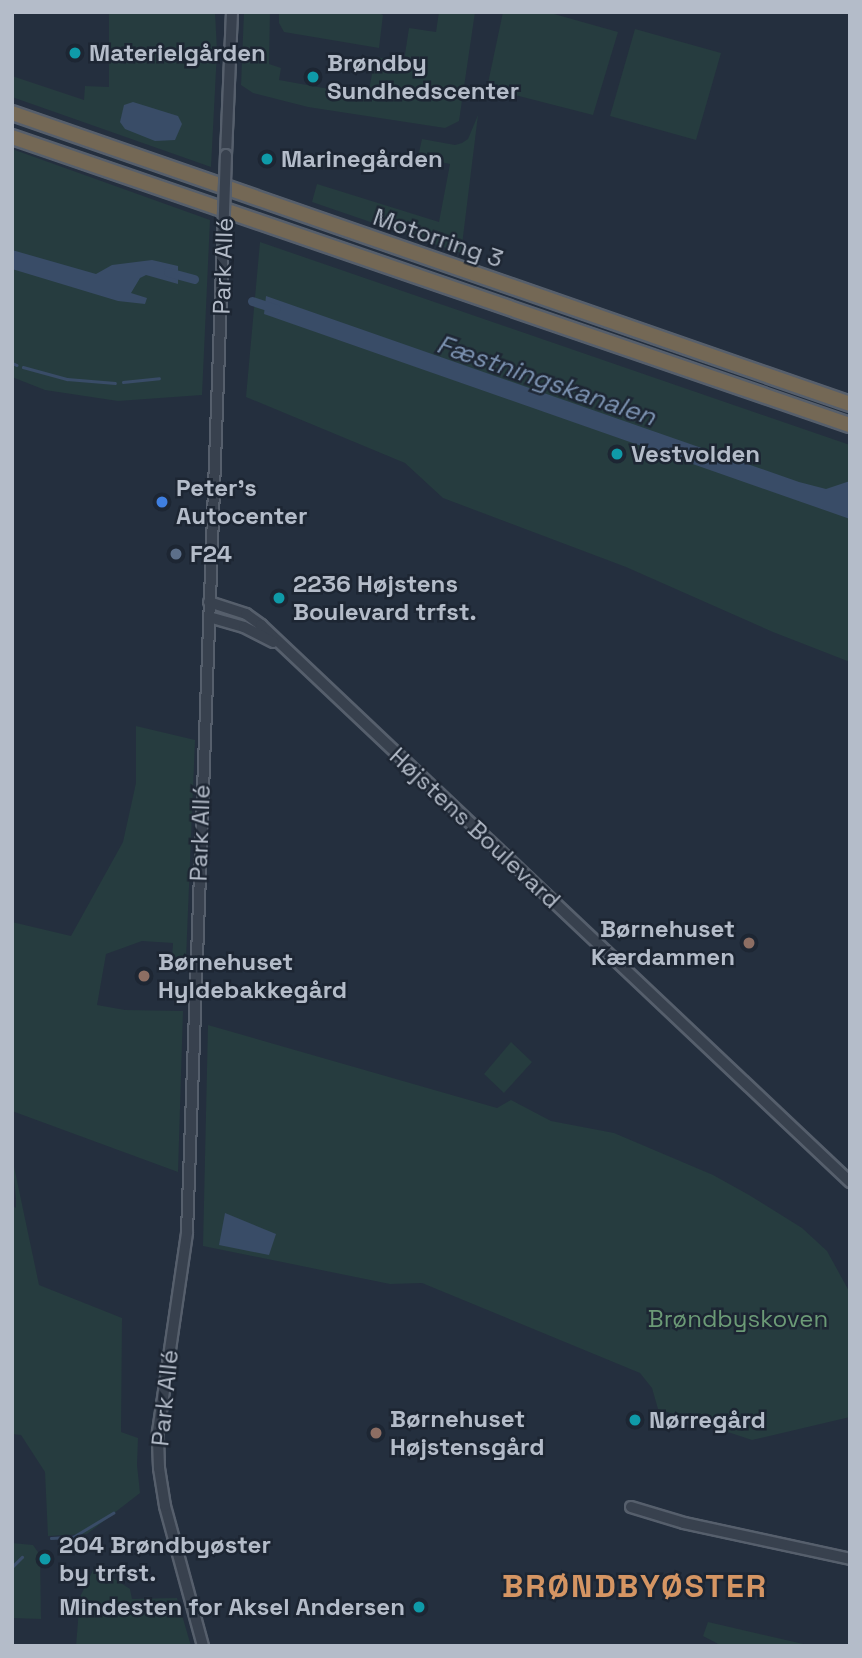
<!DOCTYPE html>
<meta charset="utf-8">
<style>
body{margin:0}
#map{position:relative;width:862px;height:1658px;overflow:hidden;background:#242f3e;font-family:"Space Grotesk",sans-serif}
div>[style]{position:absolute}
.green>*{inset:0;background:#263c3f}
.water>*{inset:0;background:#394c67}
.stream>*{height:2.5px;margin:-1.25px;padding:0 1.25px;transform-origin:1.25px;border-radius:1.25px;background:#394c67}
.canal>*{height:9px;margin:-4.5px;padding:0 4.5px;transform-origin:4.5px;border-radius:4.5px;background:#394c67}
.roads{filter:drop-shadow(2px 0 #565f6c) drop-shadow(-2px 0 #565f6c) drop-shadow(0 2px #565f6c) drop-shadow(0 -2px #565f6c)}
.minor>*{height:10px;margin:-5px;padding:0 5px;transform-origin:5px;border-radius:5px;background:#38414e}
.highway>*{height:14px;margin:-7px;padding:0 7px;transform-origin:7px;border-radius:7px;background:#746855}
.bridges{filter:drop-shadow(2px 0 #565f6c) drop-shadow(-2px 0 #565f6c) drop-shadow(0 2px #565f6c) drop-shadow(0 -2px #565f6c)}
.minor-bridge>*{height:10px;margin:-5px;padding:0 5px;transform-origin:5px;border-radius:5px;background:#38414e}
.dots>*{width:19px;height:19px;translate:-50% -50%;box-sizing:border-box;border:4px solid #1d2633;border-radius:50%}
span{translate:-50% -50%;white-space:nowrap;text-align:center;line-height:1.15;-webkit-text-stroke:5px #1d2633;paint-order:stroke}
.poi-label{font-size:24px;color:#b4bcc9;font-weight:700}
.left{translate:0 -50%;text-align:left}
.right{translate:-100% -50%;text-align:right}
.street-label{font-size:24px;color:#b4bcc9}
.park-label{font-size:24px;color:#6b9a76}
.water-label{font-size:26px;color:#7c92b1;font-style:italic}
.district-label{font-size:32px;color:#d59563;font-weight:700;letter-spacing:2px}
.frame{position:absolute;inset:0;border:14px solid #b4bcc9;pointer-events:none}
</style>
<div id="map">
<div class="green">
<div style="clip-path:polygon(109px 12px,215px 12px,217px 51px,211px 167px,12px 97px,12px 76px,84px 100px,85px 86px,109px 87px)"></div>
<div style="clip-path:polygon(244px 12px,270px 12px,269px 64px,281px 68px,279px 80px,368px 96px,375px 57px,404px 61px,409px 28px,436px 32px,439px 12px,475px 12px,459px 121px,445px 128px,308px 107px,253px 93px,241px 85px)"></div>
<div style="clip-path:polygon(279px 12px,377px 12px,383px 15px,379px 48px,284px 32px,279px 23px)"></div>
<div style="clip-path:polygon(503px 12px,547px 12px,618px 32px,593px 115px,487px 88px)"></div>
<div style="clip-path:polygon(635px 29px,721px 53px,696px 140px,610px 116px)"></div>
<div style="clip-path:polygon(478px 115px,461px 253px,312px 202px,317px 184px,439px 222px,450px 164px,418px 157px,422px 139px,455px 145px,462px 143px,468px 139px)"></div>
<div style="clip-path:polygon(12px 149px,210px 220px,202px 395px,118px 401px,45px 390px,12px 377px)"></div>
<div style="clip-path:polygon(260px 242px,850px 445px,850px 662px,773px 632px,626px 567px,443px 498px,405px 463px,246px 397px)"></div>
<div style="clip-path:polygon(136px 726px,195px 740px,186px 959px,172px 959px,173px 943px,142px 941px,106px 954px,97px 1005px,125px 1010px,183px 1011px,178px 1172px,12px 1111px,12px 922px,71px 936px,123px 842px,136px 783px)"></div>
<div style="clip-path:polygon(208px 1025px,497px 1108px,511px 1100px,551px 1121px,614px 1133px,713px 1175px,749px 1195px,802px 1228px,827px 1251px,849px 1291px,850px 1417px,752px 1440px,658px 1409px,652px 1388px,640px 1373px,422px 1283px,390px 1284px,203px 1246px)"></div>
<div style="clip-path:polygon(511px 1042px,532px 1062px,504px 1093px,484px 1074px)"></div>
<div style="clip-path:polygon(12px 1157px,39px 1285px,122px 1318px,121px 1432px,138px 1438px,137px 1465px,140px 1493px,87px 1534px,48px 1536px,45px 1472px,21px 1435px,12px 1434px,12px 1205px,16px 1208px,16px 1199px)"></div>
<div style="clip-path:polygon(12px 1543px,33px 1545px,40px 1555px,41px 1619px,12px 1618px)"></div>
<div style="clip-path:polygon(95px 1566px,130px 1589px,132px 1599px,177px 1598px,191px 1646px,76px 1646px,80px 1597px)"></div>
<div style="clip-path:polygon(708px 1622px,812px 1646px,722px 1646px,703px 1636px)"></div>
</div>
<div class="water">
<div style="clip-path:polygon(133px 102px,178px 116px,182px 124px,175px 140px,155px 141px,125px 129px,120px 122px,124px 105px)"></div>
<div style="clip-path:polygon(12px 250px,96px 274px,112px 265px,152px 260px,178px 266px,178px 284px,146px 275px,140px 278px,131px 293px,147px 298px,145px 304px,118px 301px,12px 269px)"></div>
<div style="clip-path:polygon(266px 296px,799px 482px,826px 489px,850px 481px,850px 519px,264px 314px)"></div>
<div style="clip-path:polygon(225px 1213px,276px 1234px,269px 1255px,219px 1245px)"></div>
</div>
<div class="stream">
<div style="left:12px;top:363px;width:5px;rotate:22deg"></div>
<div style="left:23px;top:367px;width:46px;rotate:15.3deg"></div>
<div style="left:67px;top:379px;width:48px;rotate:4.8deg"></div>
<div style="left:123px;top:382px;width:36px;rotate:-6deg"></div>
<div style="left:51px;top:1538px;width:22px;rotate:-3deg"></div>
<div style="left:73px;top:1537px;width:47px;rotate:-31deg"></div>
<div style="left:12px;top:1567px;width:14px;rotate:-45deg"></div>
</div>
<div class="canal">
<div style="left:168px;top:272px;width:27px;rotate:15deg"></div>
<div style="left:252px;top:301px;width:25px;rotate:18deg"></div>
</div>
<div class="roads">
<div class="minor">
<div style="left:226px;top:155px;width:143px;rotate:-87.6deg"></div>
<div style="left:209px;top:602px;width:39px;rotate:18deg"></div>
<div style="left:246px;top:614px;width:19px;rotate:36deg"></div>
<div style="left:261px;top:625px;width:811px;rotate:43.4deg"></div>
<div style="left:209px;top:617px;width:36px;rotate:16deg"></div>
<div style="left:244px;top:627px;width:33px;rotate:27deg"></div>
<div style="left:631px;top:1507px;width:55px;rotate:16.8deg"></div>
<div style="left:684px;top:1523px;width:170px;rotate:12.2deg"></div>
<div style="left:203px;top:1646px;width:145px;rotate:-105.2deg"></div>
<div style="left:165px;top:1506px;width:38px;rotate:-99deg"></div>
<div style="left:159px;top:1468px;width:36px;rotate:-92deg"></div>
<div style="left:158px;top:1432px;width:202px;rotate:-81.7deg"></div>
<div style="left:187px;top:1232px;width:993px;rotate:-87.92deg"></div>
</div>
<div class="highway">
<div style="left:12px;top:113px;width:887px;rotate:19.15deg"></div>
<div style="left:12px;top:137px;width:886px;rotate:18.97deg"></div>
</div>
</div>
<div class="bridges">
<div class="minor-bridge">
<div style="left:223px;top:240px;width:85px;rotate:-88deg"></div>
</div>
</div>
<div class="dots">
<div style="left:75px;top:53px;background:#0f9aa8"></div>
<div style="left:313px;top:77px;background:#0f9aa8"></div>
<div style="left:267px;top:159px;background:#0f9aa8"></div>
<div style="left:617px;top:454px;background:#0f9aa8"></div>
<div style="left:162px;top:502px;background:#3f7fe0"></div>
<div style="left:176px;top:554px;background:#5c6f8a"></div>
<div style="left:279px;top:598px;background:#0f9aa8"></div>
<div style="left:749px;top:943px;background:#8d6e63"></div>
<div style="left:144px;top:976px;background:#8d6e63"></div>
<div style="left:635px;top:1420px;background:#0f9aa8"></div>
<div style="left:376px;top:1433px;background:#8d6e63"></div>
<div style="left:45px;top:1559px;background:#0f9aa8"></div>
<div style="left:419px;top:1607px;background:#0f9aa8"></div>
</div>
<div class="poi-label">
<span class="left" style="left:89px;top:53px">Materielgården</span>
<span class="left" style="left:327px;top:77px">Brøndby<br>Sundhedscenter</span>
<span class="left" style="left:281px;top:159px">Marinegården</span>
<span class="left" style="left:631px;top:454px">Vestvolden</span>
<span class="left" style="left:176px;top:502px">Peter's<br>Autocenter</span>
<span class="left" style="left:190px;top:554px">F24</span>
<span class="left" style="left:293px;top:598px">2236 Højstens<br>Boulevard trfst.</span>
<span class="right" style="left:735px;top:943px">Børnehuset<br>Kærdammen</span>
<span class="left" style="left:158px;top:976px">Børnehuset<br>Hyldebakkegård</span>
<span class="left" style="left:390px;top:1433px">Børnehuset<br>Højstensgård</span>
<span class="left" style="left:649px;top:1420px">Nørregård</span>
<span class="left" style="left:59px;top:1559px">204 Brøndbyøster<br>by trfst.</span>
<span class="right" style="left:405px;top:1607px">Mindesten for Aksel Andersen</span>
</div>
<div class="street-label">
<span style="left:438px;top:238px;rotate:19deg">Motorring 3</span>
<span style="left:223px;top:266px;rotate:-88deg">Park Allé</span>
<span style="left:475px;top:828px;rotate:43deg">Højstens Boulevard</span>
<span style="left:200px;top:833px;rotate:-88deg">Park Allé</span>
<span style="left:165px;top:1398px;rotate:-84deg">Park Allé</span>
</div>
<div class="park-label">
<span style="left:738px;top:1319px">Brøndbyskoven</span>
</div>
<div class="water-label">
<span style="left:546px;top:381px;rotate:19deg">Fæstningskanalen</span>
</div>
<div class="district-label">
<span style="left:635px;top:1586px">BRØNDBYØSTER</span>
</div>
<div class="frame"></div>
</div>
